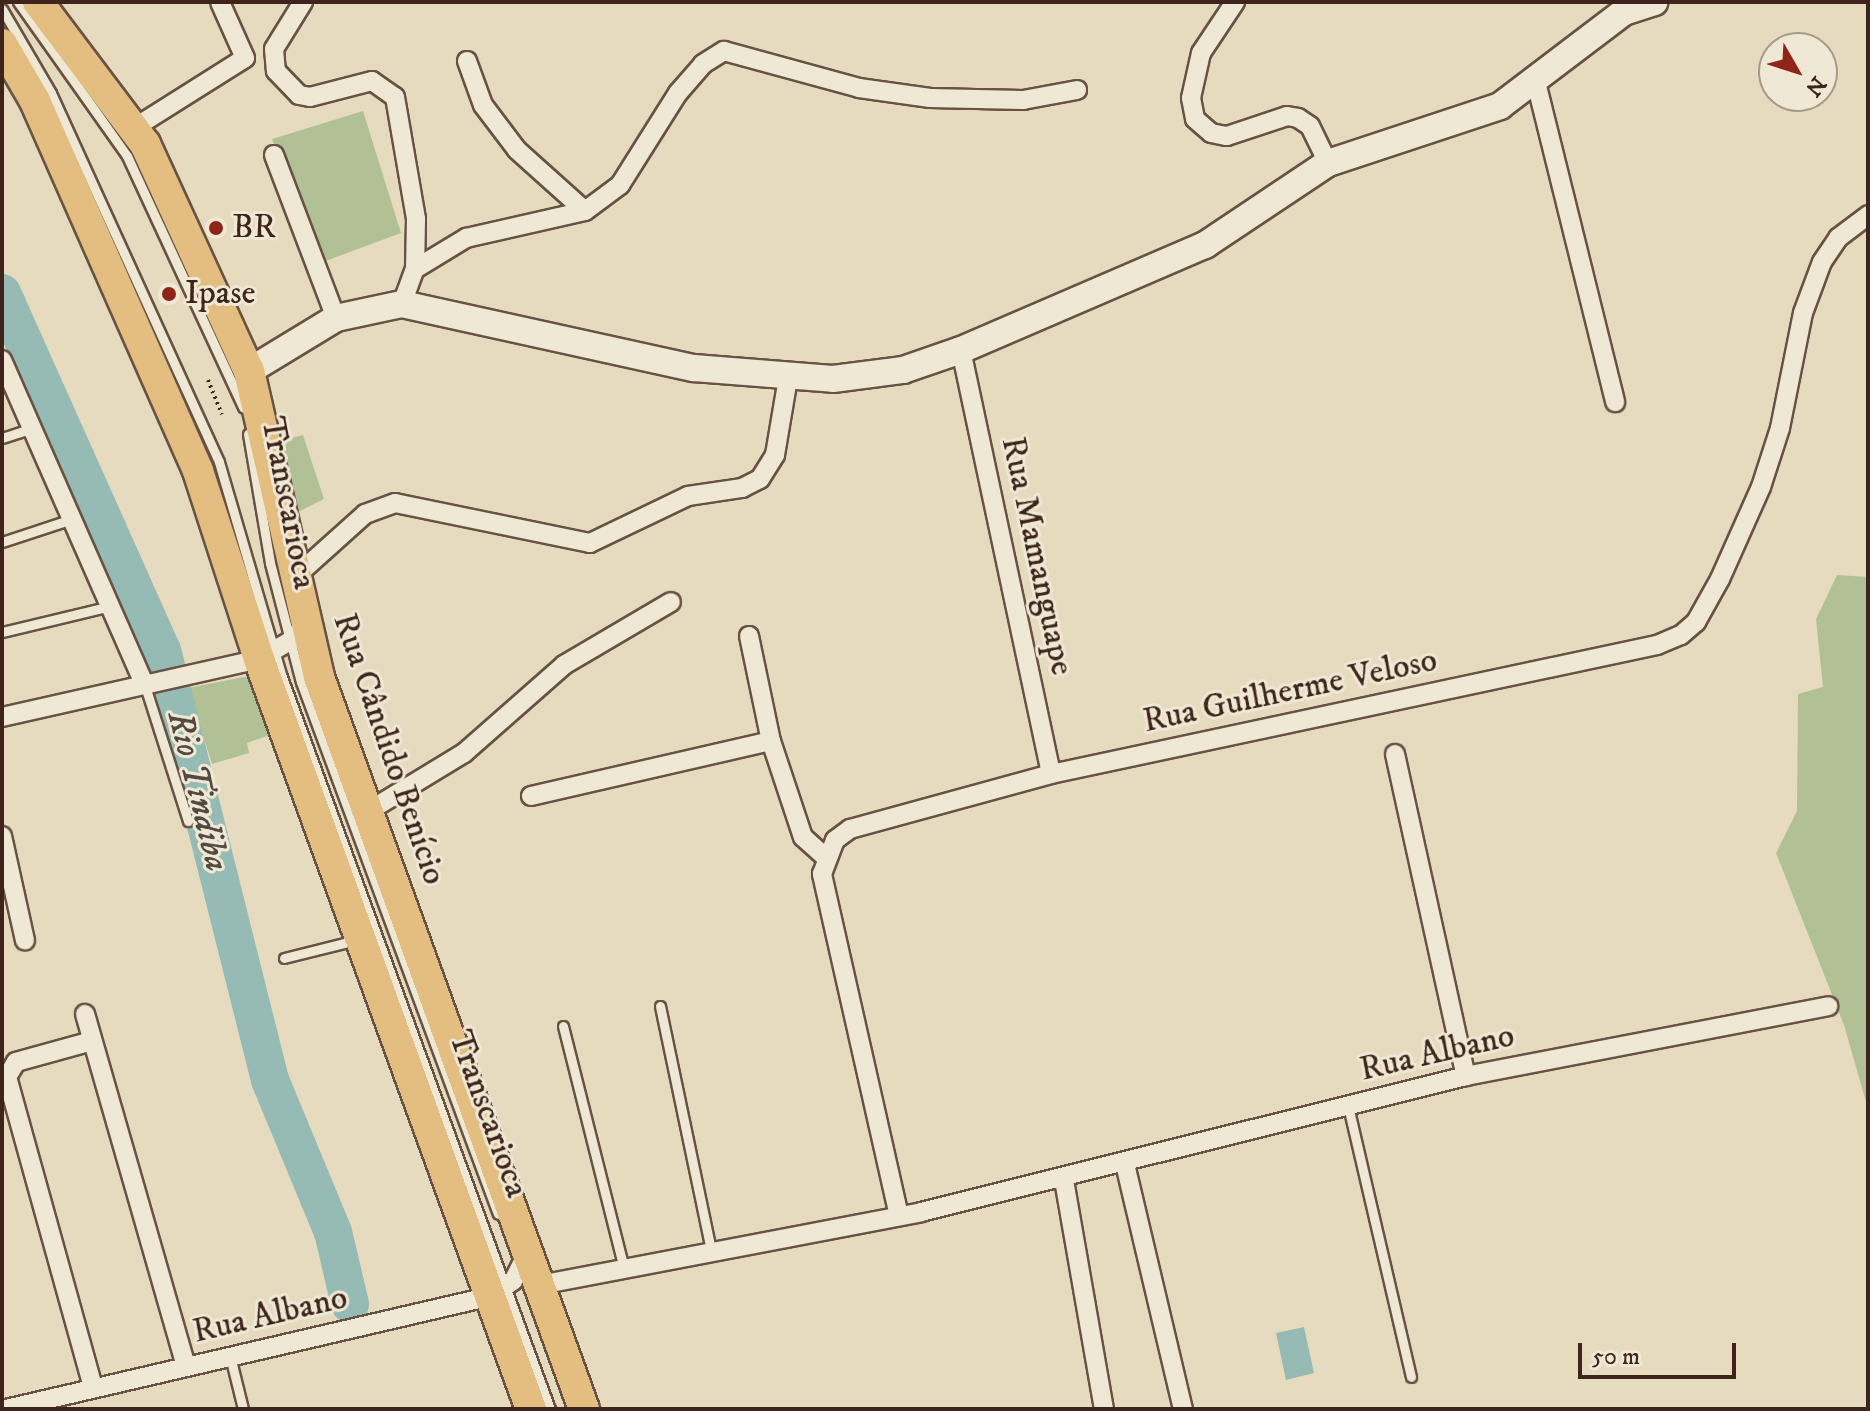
<!DOCTYPE html>
<meta charset="utf-8">
<style>
body{margin:0}
#map{position:relative;width:1870px;height:1411px;overflow:hidden;background:#e6dbbf;font-family:"IM FELL DW Pica",serif}
div>[style]{position:absolute}
.green>*{inset:0;background:#b1c195}
.water>*{inset:0;background:#96bbb5}
.river>*{height:38px;margin:-19px;padding:0 19px;transform-origin:19px;border-radius:19px;background:#96bbb5}
.path>*{height:4px;margin-top:-2px;transform-origin:0;background:repeating-linear-gradient(90deg,#3e241a 0 2px,transparent 0 6px)}
.roads{filter:drop-shadow(2px 0 #685243) drop-shadow(-2px 0 #685243) drop-shadow(0 2px #685243) drop-shadow(0 -2px #685243)}
.lane>*{height:9px;margin:-4.5px;padding:0 4.5px;transform-origin:4.5px;border-radius:4.5px;background:#efe8d5}
.street>*{height:18px;margin:-9px;padding:0 9px;transform-origin:9px;border-radius:9px;background:#efe8d5}
.secondary>*{height:26px;margin:-13px;padding:0 13px;transform-origin:13px;border-radius:13px;background:#efe8d5}
.primary>*{height:30px;margin:-15px;padding:0 15px;transform-origin:15px;border-radius:15px;background:#e3be80}
.dots>*{width:22px;height:22px;translate:-50% -50%;box-sizing:border-box;border:4px solid #efe8d5;border-radius:50%}
span{translate:-50% -50%;white-space:nowrap;text-align:center;line-height:1.15;-webkit-text-stroke:6px #efe8d5;paint-order:stroke}
.poi-label{font-size:34px;color:#3e241a}
.left{translate:0 -50%;text-align:left}
.street-label{font-size:34px;color:#3e241a}
.water-label{font-size:36px;color:#544a41;font-style:italic}
.frame{position:absolute;inset:0;border:4px solid #3e241a;pointer-events:none}
.north{position:absolute;left:1758px;top:32px;width:80px;height:80px;box-sizing:border-box;background:#efe8d5;border:2px solid #a89a8a;border-radius:50%;rotate:129deg;font-size:22px;font-weight:700;line-height:32px;text-align:center;color:#3e241a}
.north::after{content:'';display:block;margin:auto;width:28px;height:36px;background:#8f2418;clip-path:polygon(50% 0,100% 100%,50% 72%,0 100%)}
.scale{position:absolute;left:1578px;top:1343px;width:158px;height:36px;box-sizing:border-box;border:4px solid #3e241a;border-top:0;padding-left:10px;font-size:24px;line-height:28px;white-space:nowrap;color:#3e241a;-webkit-text-stroke:6px #efe8d5;paint-order:stroke}
</style>
<div id="map">
<div class="green">
<div style="clip-path:polygon(363px 111px,401px 233px,320px 263px,272px 139px)"></div>
<div style="clip-path:polygon(303px 435px,324px 499px,298px 512px,280px 441px)"></div>
<div style="clip-path:polygon(1837px 575px,1868px 577px,1868px 1109px,1844px 1025px,1776px 853px,1797px 811px,1798px 694px,1823px 687px,1816px 619px)"></div>
<div style="clip-path:polygon(254px 675px,270px 735px,247px 743px,249px 753px,212px 764px,188px 688px)"></div>
</div>
<div class="water">
<div style="clip-path:polygon(1304px 1327px,1314px 1373px,1286px 1380px,1276px 1333px)"></div>
</div>
<div class="river">
<div style="left:2px;top:293px;width:391px;rotate:65.9deg"></div>
<div style="left:162px;top:650px;width:443px;rotate:75.9deg"></div>
<div style="left:270px;top:1080px;width:165px;rotate:67.5deg"></div>
<div style="left:333px;top:1232px;width:74px;rotate:76.7deg"></div>
</div>
<div class="path">
<div style="left:208px;top:380px;width:37px;rotate:68deg"></div>
</div>
<div class="roads">
<div class="lane">
<div style="left:18px;top:2px;width:189px;rotate:54.7deg"></div>
<div style="left:127px;top:156px;width:277px;rotate:65.2deg"></div>
<div style="left:2px;top:9px;width:97px;rotate:59.7deg"></div>
<div style="left:51px;top:93px;width:405px;rotate:65.5deg"></div>
<div style="left:219px;top:462px;width:224px;rotate:73.7deg"></div>
<div style="left:282px;top:677px;width:780px;rotate:69.89deg"></div>
<div style="left:248px;top:434px;width:131px;rotate:80.3deg"></div>
<div style="left:270px;top:563px;width:123px;rotate:75.4deg"></div>
<div style="left:301px;top:682px;width:567px;rotate:69.68deg"></div>
<div style="left:2px;top:438px;width:32px;rotate:-18deg"></div>
<div style="left:2px;top:542px;width:74px;rotate:-18.2deg"></div>
<div style="left:2px;top:632px;width:111px;rotate:-13.5deg"></div>
<div style="left:144px;top:683px;width:145px;rotate:72.3deg"></div>
<div style="left:284px;top:958px;width:74px;rotate:-14deg"></div>
<div style="left:660px;top:1006px;width:249px;rotate:78.2deg"></div>
<div style="left:563px;top:1026px;width:251px;rotate:75.9deg"></div>
<div style="left:1348px;top:1106px;width:278px;rotate:76.9deg"></div>
<div style="left:230px;top:1356px;width:55px;rotate:76.2deg"></div>
</div>
<div class="street">
<div style="left:303px;top:2px;width:55px;rotate:121.7deg"></div>
<div style="left:274px;top:49px;width:22px;rotate:85deg"></div>
<div style="left:276px;top:71px;width:33px;rotate:46deg"></div>
<div style="left:299px;top:95px;width:11px;rotate:10deg"></div>
<div style="left:310px;top:97px;width:64px;rotate:-14.5deg"></div>
<div style="left:372px;top:81px;width:28px;rotate:35deg"></div>
<div style="left:395px;top:97px;width:124px;rotate:80.2deg"></div>
<div style="left:416px;top:219px;width:50px;rotate:91.1deg"></div>
<div style="left:1235px;top:2px;width:61px;rotate:123.7deg"></div>
<div style="left:1201px;top:53px;width:46px;rotate:102.5deg"></div>
<div style="left:1191px;top:98px;width:21px;rotate:79deg"></div>
<div style="left:1195px;top:119px;width:21px;rotate:41deg"></div>
<div style="left:1211px;top:133px;width:16px;rotate:11deg"></div>
<div style="left:1227px;top:136px;width:63px;rotate:-18.4deg"></div>
<div style="left:1287px;top:116px;width:11px;rotate:10deg"></div>
<div style="left:1298px;top:118px;width:14px;rotate:34deg"></div>
<div style="left:1310px;top:126px;width:41px;rotate:64.1deg"></div>
<div style="left:467px;top:61px;width:47px;rotate:70deg"></div>
<div style="left:483px;top:105px;width:56px;rotate:52.9deg"></div>
<div style="left:517px;top:150px;width:91px;rotate:41.9deg"></div>
<div style="left:1535px;top:78px;width:334px;rotate:76.1deg"></div>
<div style="left:134px;top:128px;width:131px;rotate:-32.2deg"></div>
<div style="left:245px;top:58px;width:61px;rotate:-114.1deg"></div>
<div style="left:274px;top:155px;width:174px;rotate:69.2deg"></div>
<div style="left:402px;top:304px;width:37px;rotate:-70deg"></div>
<div style="left:415px;top:269px;width:60px;rotate:-31.3deg"></div>
<div style="left:466px;top:238px;width:122px;rotate:-12.8deg"></div>
<div style="left:585px;top:211px;width:44px;rotate:-36.6deg"></div>
<div style="left:620px;top:185px;width:109px;rotate:-57.8deg"></div>
<div style="left:678px;top:93px;width:38px;rotate:-49deg"></div>
<div style="left:703px;top:64px;width:25px;rotate:-32deg"></div>
<div style="left:724px;top:51px;width:140px;rotate:15.3deg"></div>
<div style="left:859px;top:88px;width:72px;rotate:8deg"></div>
<div style="left:930px;top:98px;width:93px;rotate:1.2deg"></div>
<div style="left:1023px;top:100px;width:55px;rotate:-10.5deg"></div>
<div style="left:961px;top:350px;width:433px;rotate:78deg"></div>
<div style="left:2px;top:360px;width:353px;rotate:66.3deg"></div>
<div style="left:296px;top:576px;width:93px;rotate:-41.9deg"></div>
<div style="left:365px;top:514px;width:32px;rotate:-20deg"></div>
<div style="left:395px;top:503px;width:199px;rotate:11.6deg"></div>
<div style="left:590px;top:543px;width:109px;rotate:-25.6deg"></div>
<div style="left:688px;top:496px;width:55px;rotate:-8.4deg"></div>
<div style="left:742px;top:488px;width:20px;rotate:-27deg"></div>
<div style="left:760px;top:479px;width:28px;rotate:-58deg"></div>
<div style="left:775px;top:455px;width:78px;rotate:-80.4deg"></div>
<div style="left:749px;top:636px;width:107px;rotate:78.2deg"></div>
<div style="left:771px;top:741px;width:101px;rotate:71.6deg"></div>
<div style="left:803px;top:837px;width:30px;rotate:42deg"></div>
<div style="left:2px;top:717px;width:263px;rotate:-12.7deg"></div>
<div style="left:259px;top:659px;width:34px;rotate:-30deg"></div>
<div style="left:289px;top:642px;width:25px;rotate:-47deg"></div>
<div style="left:1395px;top:754px;width:330px;rotate:77.6deg"></div>
<div style="left:531px;top:796px;width:246px;rotate:-12.9deg"></div>
<div style="left:367px;top:812px;width:114px;rotate:-31.3deg"></div>
<div style="left:464px;top:753px;width:133px;rotate:-41.3deg"></div>
<div style="left:564px;top:665px;width:124px;rotate:-30.5deg"></div>
<div style="left:2px;top:836px;width:107px;rotate:77.6deg"></div>
<div style="left:85px;top:1014px;width:367px;rotate:74deg"></div>
<div style="left:92px;top:1041px;width:79px;rotate:164.6deg"></div>
<div style="left:16px;top:1062px;width:17px;rotate:121deg"></div>
<div style="left:7px;top:1077px;width:323px;rotate:74.5deg"></div>
<div style="left:1125px;top:1164px;width:252px;rotate:76.7deg"></div>
<div style="left:1064px;top:1180px;width:232px;rotate:80.1deg"></div>
<div style="left:899px;top:1216px;width:351px;rotate:-102.7deg"></div>
<div style="left:822px;top:874px;width:36px;rotate:-69deg"></div>
<div style="left:835px;top:840px;width:19px;rotate:-36deg"></div>
<div style="left:850px;top:829px;width:208px;rotate:-15.3deg"></div>
<div style="left:1051px;top:774px;width:620px;rotate:-12.02deg"></div>
<div style="left:1657px;top:645px;width:26px;rotate:-23deg"></div>
<div style="left:1681px;top:635px;width:20px;rotate:-41deg"></div>
<div style="left:1696px;top:622px;width:49px;rotate:-60.8deg"></div>
<div style="left:1720px;top:579px;width:101px;rotate:-66deg"></div>
<div style="left:1761px;top:487px;width:62px;rotate:-72.1deg"></div>
<div style="left:1780px;top:428px;width:117px;rotate:-78.7deg"></div>
<div style="left:1803px;top:313px;width:54px;rotate:-69.6deg"></div>
<div style="left:1822px;top:262px;width:29px;rotate:-56deg"></div>
<div style="left:1838px;top:238px;width:38px;rotate:-37deg"></div>
<div style="left:540px;top:1285px;width:388px;rotate:-10.8deg"></div>
<div style="left:921px;top:1212px;width:562px;rotate:-14.01deg"></div>
<div style="left:1466px;top:1076px;width:369px;rotate:-10.9deg"></div>
<div style="left:6px;top:1409px;width:499px;rotate:-13.1deg"></div>
<div style="left:492px;top:1296px;width:26px;rotate:-36deg"></div>
<div style="left:513px;top:1281px;width:33px;rotate:-63deg"></div>
</div>
<div class="secondary">
<div style="left:249px;top:371px;width:102px;rotate:-31.3deg"></div>
<div style="left:336px;top:318px;width:67px;rotate:-12deg"></div>
<div style="left:402px;top:304px;width:299px;rotate:12.4deg"></div>
<div style="left:694px;top:368px;width:139px;rotate:4.5deg"></div>
<div style="left:833px;top:379px;width:71px;rotate:-7.3deg"></div>
<div style="left:903px;top:370px;width:61px;rotate:-19deg"></div>
<div style="left:961px;top:350px;width:266px;rotate:-23.3deg"></div>
<div style="left:1205px;top:245px;width:148px;rotate:-33.7deg"></div>
<div style="left:1328px;top:163px;width:181px;rotate:-18.3deg"></div>
<div style="left:1500px;top:106px;width:156px;rotate:-37.2deg"></div>
<div style="left:1624px;top:12px;width:32px;rotate:-18deg"></div>
</div>
<div class="primary">
<div style="left:38px;top:2px;width:178px;rotate:53deg"></div>
<div style="left:145px;top:144px;width:250px;rotate:65.4deg"></div>
<div style="left:249px;top:371px;width:314px;rotate:77.1deg"></div>
<div style="left:319px;top:677px;width:778px;rotate:70.1deg"></div>
<div style="left:2px;top:44px;width:66px;rotate:59.9deg"></div>
<div style="left:35px;top:101px;width:404px;rotate:66.2deg"></div>
<div style="left:198px;top:471px;width:198px;rotate:72deg"></div>
<div style="left:259px;top:659px;width:798px;rotate:70.07deg"></div>
</div>
</div>
<div class="dots">
<div style="left:216px;top:228px;background:#8f2418"></div>
<div style="left:169px;top:294px;background:#8f2418"></div>
</div>
<div class="poi-label">
<span class="left" style="left:232px;top:228px">BR</span>
<span class="left" style="left:185px;top:294px">Ipase</span>
</div>
<div class="street-label">
<span style="left:288px;top:503px;rotate:79deg">Transcarioca</span>
<span style="left:1037px;top:556px;rotate:78deg">Rua Mamanguape</span>
<span style="left:1290px;top:691px;rotate:-12deg">Rua Guilherme Veloso</span>
<span style="left:389px;top:749px;rotate:71deg">Rua Cândido Benício</span>
<span style="left:1437px;top:1053px;rotate:-13deg">Rua Albano</span>
<span style="left:488px;top:1114px;rotate:70deg">Transcarioca</span>
<span style="left:270px;top:1315px;rotate:-13deg">Rua Albano</span>
</div>
<div class="water-label">
<span style="left:198px;top:791px;rotate:76deg">Rio Tindiba</span>
</div>
<div class="frame"></div>
<div class="north">N</div>
<div class="scale">50 m</div>
</div>
